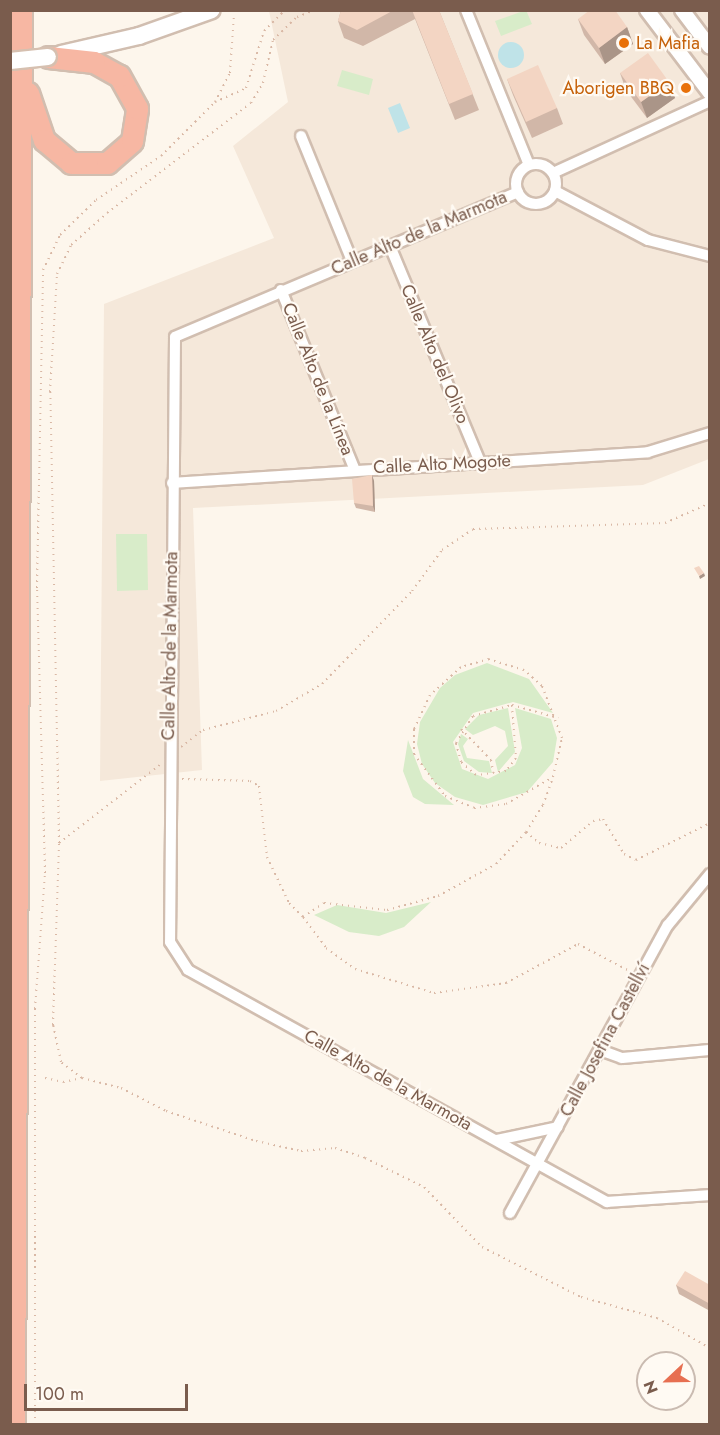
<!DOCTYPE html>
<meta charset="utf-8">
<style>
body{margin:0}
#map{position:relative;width:720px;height:1435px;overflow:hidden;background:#fdf6ec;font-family:Jost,sans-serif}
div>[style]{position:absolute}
.residential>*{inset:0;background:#f5e8da}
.green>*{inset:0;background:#d8ecc9}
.water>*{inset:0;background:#bfe3e8}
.round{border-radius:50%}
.path>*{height:2px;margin-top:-1px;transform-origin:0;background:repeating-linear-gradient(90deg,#d9b8a5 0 1.5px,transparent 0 6px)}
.roads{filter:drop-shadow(2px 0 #d1beb0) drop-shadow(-2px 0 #d1beb0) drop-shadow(0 2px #d1beb0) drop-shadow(0 -2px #d1beb0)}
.minor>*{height:10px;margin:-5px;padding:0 5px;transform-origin:5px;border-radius:5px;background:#fff}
.minor>.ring{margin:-5px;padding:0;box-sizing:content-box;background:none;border:10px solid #fff;border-radius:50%}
.tertiary>*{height:14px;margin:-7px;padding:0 7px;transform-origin:7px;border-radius:7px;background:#fff}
.secondary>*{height:16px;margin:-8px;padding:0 8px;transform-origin:8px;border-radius:8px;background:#fff}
.motorway>*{height:21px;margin:-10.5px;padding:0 10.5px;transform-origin:10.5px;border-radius:10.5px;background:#f7b7a3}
.bridges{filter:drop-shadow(2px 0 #d6c0b0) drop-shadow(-2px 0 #d6c0b0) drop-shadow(0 2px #d6c0b0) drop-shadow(0 -2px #d6c0b0)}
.secondary-bridge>*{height:16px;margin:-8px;padding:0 8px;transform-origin:8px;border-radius:8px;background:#fff}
.wall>*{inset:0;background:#d1b7a8}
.shaded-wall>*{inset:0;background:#aa9588}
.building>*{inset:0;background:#f3d5c3}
.dots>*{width:16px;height:16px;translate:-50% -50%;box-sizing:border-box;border:3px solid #fffaf3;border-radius:50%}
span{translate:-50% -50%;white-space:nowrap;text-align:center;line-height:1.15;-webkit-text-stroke:4.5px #fffaf3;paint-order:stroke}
.food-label{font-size:18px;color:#c56008}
.left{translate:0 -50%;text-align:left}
.right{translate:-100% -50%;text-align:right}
.street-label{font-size:18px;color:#7a5c4d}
.frame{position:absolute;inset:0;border:12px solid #7a5c4d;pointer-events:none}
.north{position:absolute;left:636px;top:1351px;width:60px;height:60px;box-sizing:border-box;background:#fffaf3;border:2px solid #cabbb1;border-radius:50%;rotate:248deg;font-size:16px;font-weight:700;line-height:24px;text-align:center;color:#7a5c4d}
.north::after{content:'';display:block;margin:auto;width:21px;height:27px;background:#e76f51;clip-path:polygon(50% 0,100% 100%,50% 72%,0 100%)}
.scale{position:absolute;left:24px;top:1384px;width:164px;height:27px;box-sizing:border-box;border:3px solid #7a5c4d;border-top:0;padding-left:8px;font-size:18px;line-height:21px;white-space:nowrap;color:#7a5c4d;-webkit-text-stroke:4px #fffaf3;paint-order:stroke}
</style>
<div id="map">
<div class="residential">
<div style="clip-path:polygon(269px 11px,709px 11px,709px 459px,643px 485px,193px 508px,202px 770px,100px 781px,104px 304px,274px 238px,233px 146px,288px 102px)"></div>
</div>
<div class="green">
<div style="clip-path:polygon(526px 10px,532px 24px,501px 36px,495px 21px)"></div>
<div style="clip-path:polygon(342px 70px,373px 79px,369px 95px,337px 86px)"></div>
<div style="clip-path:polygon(116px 534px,147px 534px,148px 590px,117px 591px)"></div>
<div style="clip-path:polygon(487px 663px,529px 679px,553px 713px,513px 702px,473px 713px,453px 742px,462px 769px,488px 779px,515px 765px,522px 748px,515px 708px,551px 719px,557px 738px,553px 762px,527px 792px,483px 805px,455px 797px,435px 783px,422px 764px,417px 744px,420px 722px,440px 688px,455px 675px)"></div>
<div style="clip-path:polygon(508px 708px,515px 752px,498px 772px,495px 760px,508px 746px,505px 731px,495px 726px,473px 735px,465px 729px,479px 715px)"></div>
<div style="clip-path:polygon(461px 734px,468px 739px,463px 746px,467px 758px,489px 761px,492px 773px,479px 772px,464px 761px,458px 744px)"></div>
<div style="clip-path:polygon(408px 740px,423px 779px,454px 805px,425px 804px,413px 797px,403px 771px)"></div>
<div style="clip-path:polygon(431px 902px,404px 927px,379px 936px,349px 932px,314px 915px,337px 905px,386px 913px)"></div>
</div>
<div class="water">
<div class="round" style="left:498px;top:42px;width:26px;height:26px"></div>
<div style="clip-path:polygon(400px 103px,410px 128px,398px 133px,388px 108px)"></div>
</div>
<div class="path">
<div style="left:215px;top:102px;width:34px;rotate:-24deg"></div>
<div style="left:246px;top:88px;width:60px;rotate:-72.5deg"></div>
<div style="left:264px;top:31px;width:30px;rotate:-45deg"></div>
<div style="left:512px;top:705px;width:53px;rotate:85.7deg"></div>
<div style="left:516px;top:758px;width:16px;rotate:128deg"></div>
<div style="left:506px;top:771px;width:30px;rotate:172deg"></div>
<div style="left:476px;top:775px;width:20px;rotate:-139deg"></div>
<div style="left:461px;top:762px;width:20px;rotate:-105deg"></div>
<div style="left:456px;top:743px;width:32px;rotate:-58deg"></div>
<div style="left:473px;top:716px;width:41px;rotate:-15.8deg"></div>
<div style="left:512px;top:705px;width:48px;rotate:15.8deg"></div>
<div style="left:461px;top:729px;width:43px;rotate:45.9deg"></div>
<div style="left:491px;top:760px;width:16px;rotate:79deg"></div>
<div style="left:181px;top:747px;width:28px;rotate:-38deg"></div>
<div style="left:203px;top:730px;width:75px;rotate:-14.6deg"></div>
<div style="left:276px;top:711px;width:53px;rotate:-30.4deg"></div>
<div style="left:322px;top:684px;width:129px;rotate:-45.9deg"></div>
<div style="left:412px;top:591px;width:51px;rotate:-53.8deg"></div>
<div style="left:442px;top:550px;width:37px;rotate:-34deg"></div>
<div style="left:473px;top:529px;width:192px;rotate:-1.8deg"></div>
<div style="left:665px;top:523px;width:49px;rotate:-24deg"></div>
<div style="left:182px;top:779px;width:68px;rotate:1.7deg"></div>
<div style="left:250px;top:781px;width:10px;rotate:29deg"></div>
<div style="left:259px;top:786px;width:71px;rotate:83.6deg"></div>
<div style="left:267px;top:857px;width:51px;rotate:64.4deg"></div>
<div style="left:289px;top:903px;width:20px;rotate:45deg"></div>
<div style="left:303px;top:917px;width:25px;rotate:-34deg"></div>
<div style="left:324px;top:903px;width:63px;rotate:6.3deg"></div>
<div style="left:387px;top:910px;width:53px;rotate:-15.4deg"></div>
<div style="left:438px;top:896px;width:66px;rotate:-28.9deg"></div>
<div style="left:496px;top:864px;width:44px;rotate:-46.8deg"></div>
<div style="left:526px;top:832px;width:17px;rotate:40deg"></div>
<div style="left:539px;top:843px;width:23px;rotate:13deg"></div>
<div style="left:561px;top:848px;width:42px;rotate:-40.2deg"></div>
<div style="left:593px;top:821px;width:10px;rotate:-11deg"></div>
<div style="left:603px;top:819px;width:41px;rotate:59deg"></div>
<div style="left:624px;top:854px;width:13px;rotate:27deg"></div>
<div style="left:636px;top:860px;width:83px;rotate:-26.6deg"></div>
<div style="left:526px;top:832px;width:32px;rotate:-58deg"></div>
<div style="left:543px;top:805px;width:30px;rotate:-70deg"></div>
<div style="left:553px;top:777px;width:40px;rotate:-77deg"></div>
<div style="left:562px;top:738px;width:56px;rotate:-111deg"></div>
<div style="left:542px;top:686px;width:24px;rotate:-138deg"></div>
<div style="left:524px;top:670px;width:37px;rotate:-163deg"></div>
<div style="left:489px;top:659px;width:29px;rotate:164deg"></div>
<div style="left:461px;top:667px;width:42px;rotate:137.9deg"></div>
<div style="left:430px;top:695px;width:38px;rotate:115deg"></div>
<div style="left:414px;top:729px;width:25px;rotate:90deg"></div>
<div style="left:414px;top:754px;width:52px;rotate:53.6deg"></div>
<div style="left:445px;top:796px;width:31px;rotate:22deg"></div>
<div style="left:474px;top:808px;width:32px;rotate:-7deg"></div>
<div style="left:506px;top:804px;width:54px;rotate:-29.9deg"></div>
<div style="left:59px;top:843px;width:129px;rotate:-37.8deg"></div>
<div style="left:303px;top:917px;width:39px;rotate:53deg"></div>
<div style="left:326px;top:948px;width:36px;rotate:36deg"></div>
<div style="left:355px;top:969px;width:83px;rotate:16.9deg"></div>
<div style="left:434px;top:993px;width:73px;rotate:-7.9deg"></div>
<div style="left:506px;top:983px;width:82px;rotate:-28.4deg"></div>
<div style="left:578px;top:944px;width:60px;rotate:27.8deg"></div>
<div style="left:45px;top:1078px;width:18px;rotate:13deg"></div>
<div style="left:63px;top:1082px;width:19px;rotate:-12deg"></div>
<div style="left:82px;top:1078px;width:40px;rotate:14.4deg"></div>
<div style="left:121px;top:1088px;width:51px;rotate:27.1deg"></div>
<div style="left:166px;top:1111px;width:95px;rotate:18.4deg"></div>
<div style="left:256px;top:1141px;width:46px;rotate:12.5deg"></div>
<div style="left:301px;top:1151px;width:34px;rotate:-5deg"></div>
<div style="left:335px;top:1148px;width:32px;rotate:18deg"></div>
<div style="left:365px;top:1158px;width:66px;rotate:26.2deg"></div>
<div style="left:424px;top:1187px;width:83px;rotate:46deg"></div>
<div style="left:482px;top:1247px;width:111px;rotate:26.8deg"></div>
<div style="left:581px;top:1297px;width:79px;rotate:15.4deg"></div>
<div style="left:657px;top:1318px;width:61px;rotate:29.5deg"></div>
<div style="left:82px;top:1078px;width:26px;rotate:-143deg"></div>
<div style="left:61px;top:1062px;width:38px;rotate:-102deg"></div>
<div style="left:53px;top:1025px;width:182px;rotate:-88.1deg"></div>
<div style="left:59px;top:843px;width:451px;rotate:-91.1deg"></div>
<div style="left:50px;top:392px;width:118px;rotate:-86.6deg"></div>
<div style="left:57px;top:274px;width:32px;rotate:-64deg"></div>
<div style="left:71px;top:245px;width:48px;rotate:-41.6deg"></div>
<div style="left:107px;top:213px;width:181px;rotate:-37.4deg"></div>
<div style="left:251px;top:103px;width:23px;rotate:-59deg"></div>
<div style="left:263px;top:83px;width:44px;rotate:-76.9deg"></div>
<div style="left:273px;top:40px;width:33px;rotate:-44deg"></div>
<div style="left:297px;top:17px;width:19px;rotate:-21deg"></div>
<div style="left:35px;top:1424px;width:415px;rotate:-90deg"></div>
<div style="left:35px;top:1009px;width:136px;rotate:-85.8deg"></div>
<div style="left:45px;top:873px;width:285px;rotate:-91.6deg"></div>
<div style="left:37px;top:588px;width:318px;rotate:-88.9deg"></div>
<div style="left:43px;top:270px;width:39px;rotate:-64deg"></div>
<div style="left:60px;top:235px;width:50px;rotate:-44.2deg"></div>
<div style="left:96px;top:200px;width:78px;rotate:-34.1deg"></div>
<div style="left:161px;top:156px;width:76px;rotate:-45deg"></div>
<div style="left:215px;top:102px;width:33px;rotate:-63deg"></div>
<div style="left:230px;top:73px;width:58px;rotate:-86.1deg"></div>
</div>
<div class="roads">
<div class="minor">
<div style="left:466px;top:10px;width:167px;rotate:67.9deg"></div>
<div style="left:301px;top:136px;width:135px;rotate:67.8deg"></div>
<div class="ring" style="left:516px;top:164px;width:30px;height:30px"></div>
<div style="left:553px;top:173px;width:173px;rotate:-24.6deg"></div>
<div style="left:555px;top:191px;width:105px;rotate:27.8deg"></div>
<div style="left:648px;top:240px;width:64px;rotate:14.5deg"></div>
<div style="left:518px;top:192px;width:372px;rotate:157.1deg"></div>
<div style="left:175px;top:337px;width:605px;rotate:90.47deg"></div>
<div style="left:170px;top:942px;width:33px;rotate:57deg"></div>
<div style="left:188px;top:970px;width:479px;rotate:29deg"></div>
<div style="left:607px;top:1202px;width:103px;rotate:-3.9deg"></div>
<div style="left:390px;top:246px;width:234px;rotate:67.4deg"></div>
<div style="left:281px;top:290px;width:192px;rotate:67.7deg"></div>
<div style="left:172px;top:483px;width:477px;rotate:-3.7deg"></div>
<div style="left:648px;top:452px;width:65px;rotate:-17deg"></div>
<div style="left:600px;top:1050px;width:23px;rotate:20deg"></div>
<div style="left:622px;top:1058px;width:88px;rotate:-5.2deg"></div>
<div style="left:497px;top:1140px;width:62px;rotate:-12deg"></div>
<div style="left:510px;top:1213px;width:328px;rotate:-61.3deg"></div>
<div style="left:668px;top:925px;width:66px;rotate:-50.5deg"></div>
</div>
<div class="tertiary">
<div style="left:647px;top:10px;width:104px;rotate:52.8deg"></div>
<div style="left:682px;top:10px;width:46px;rotate:52.9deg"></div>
</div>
<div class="secondary">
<div style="left:61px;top:54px;width:80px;rotate:-13deg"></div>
<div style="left:139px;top:36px;width:77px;rotate:-19.6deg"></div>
</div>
<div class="motorway">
<div style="left:28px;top:93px;width:50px;rotate:71.2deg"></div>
<div style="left:44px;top:140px;width:35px;rotate:40deg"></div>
<div style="left:71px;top:163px;width:36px"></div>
<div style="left:107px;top:163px;width:33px;rotate:-41deg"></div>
<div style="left:132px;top:141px;width:33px;rotate:-81deg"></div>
<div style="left:137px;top:108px;width:37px;rotate:-119deg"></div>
<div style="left:119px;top:76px;width:29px;rotate:-151deg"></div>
<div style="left:94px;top:62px;width:46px;rotate:-173.8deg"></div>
<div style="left:14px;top:1424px;width:1414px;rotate:-89.72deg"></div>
</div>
</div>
<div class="bridges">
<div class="secondary-bridge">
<div style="left:10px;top:61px;width:38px;rotate:-6deg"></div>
</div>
</div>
<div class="wall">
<div style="clip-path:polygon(341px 10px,439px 10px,479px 110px,455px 120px,415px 19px,363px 46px,344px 38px,338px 21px)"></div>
<div style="clip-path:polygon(578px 19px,627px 27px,633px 44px,605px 64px,584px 35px)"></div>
<div style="clip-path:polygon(620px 73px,669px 82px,675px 98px,647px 118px,626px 90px)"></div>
<div style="clip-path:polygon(507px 79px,557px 108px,563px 124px,532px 138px,513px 95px)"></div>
<div style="clip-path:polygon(372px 475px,374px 481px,375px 512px,356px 508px,354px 503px)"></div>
<div style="clip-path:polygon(676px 1285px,710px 1285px,710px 1311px,679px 1294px)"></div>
</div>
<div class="shaded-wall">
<div style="clip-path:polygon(627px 27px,633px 44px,605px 64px,599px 48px)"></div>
<div style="clip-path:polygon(669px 82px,675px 98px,647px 118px,641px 102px)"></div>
<div style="clip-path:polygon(372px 475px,374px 481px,375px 512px,373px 506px)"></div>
<div style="clip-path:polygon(704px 573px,705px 576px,700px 579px,699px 576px)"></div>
</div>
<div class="building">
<div style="clip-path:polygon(341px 10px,394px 10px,357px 30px,338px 21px)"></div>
<div style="clip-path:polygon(412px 10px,439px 10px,473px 94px,449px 104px)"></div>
<div style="clip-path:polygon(590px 10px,615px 10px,627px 27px,599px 48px,578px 19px)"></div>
<div style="clip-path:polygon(648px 53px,669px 82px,641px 102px,620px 73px)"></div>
<div style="clip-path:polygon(538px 65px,557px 108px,526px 122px,507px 79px)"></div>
<div style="clip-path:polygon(372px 475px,373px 506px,354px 503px,352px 479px)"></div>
<div style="clip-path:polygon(699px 566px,704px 573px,699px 576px,694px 568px)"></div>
<div style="clip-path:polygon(685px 1271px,710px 1285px,710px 1304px,676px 1285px)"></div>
</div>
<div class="dots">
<div style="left:624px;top:43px;background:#e8710a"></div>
<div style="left:686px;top:88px;background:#e8710a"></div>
</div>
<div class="food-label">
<span class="left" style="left:636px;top:43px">La Mafia</span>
<span class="right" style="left:674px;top:88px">Aborigen BBQ</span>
</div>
<div class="street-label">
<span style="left:419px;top:233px;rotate:-23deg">Calle Alto de la Marmota</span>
<span style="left:435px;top:354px;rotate:67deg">Calle Alto del Olivo</span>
<span style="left:318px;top:379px;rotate:68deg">Calle Alto de la Línea</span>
<span style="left:442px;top:464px;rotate:-3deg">Calle Alto Mogote</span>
<span style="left:170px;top:646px;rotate:-89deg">Calle Alto de la Marmota</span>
<span style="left:605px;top:1040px;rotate:-62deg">Calle Josefina Castellví</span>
<span style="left:388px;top:1080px;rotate:29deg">Calle Alto de la Marmota</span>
</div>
<div class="frame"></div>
<div class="north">N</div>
<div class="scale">100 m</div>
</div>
